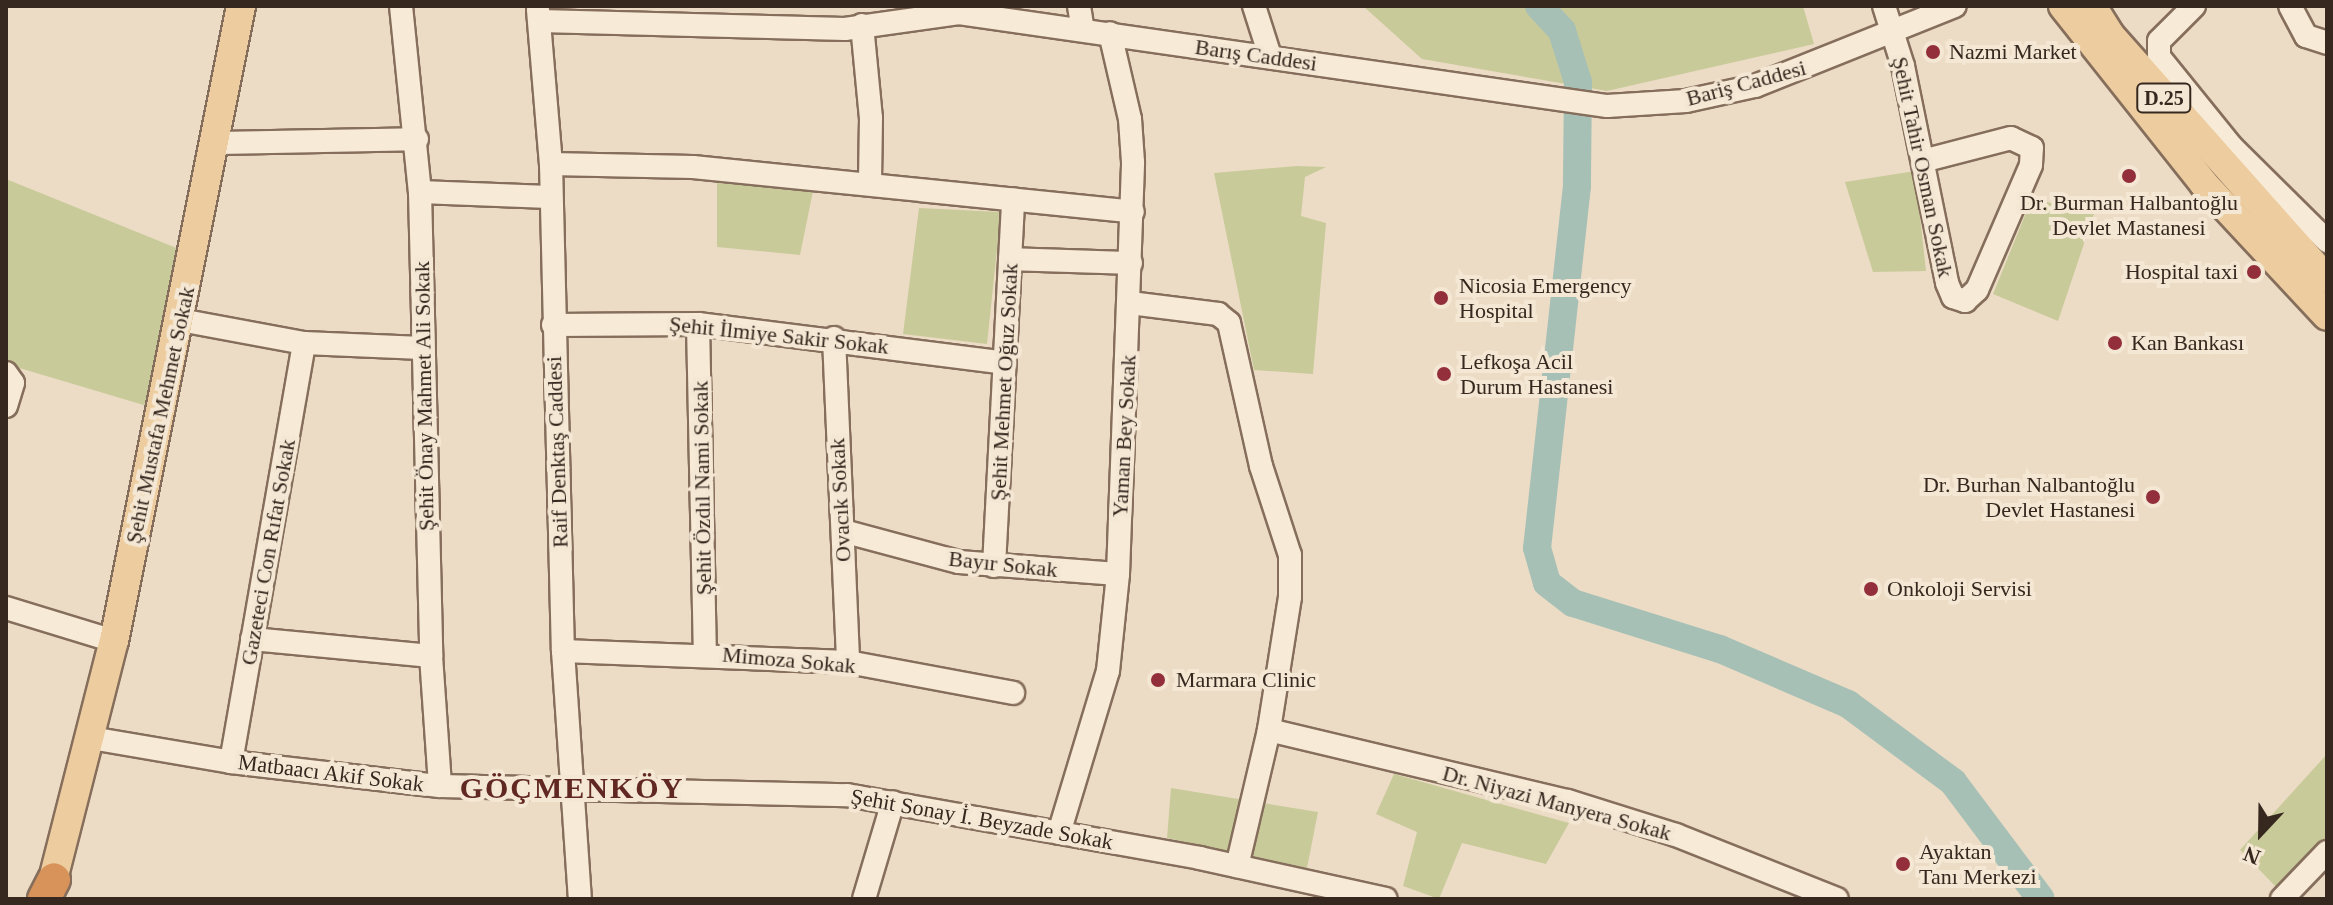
<!DOCTYPE html>
<meta charset="utf-8">
<style>
body{margin:0}
#map{position:relative;width:2333px;height:905px;overflow:hidden;background:#ecdcc5;font-family:"Times New Roman",serif}
div>[style]{position:absolute}
.green>*{inset:0;background:#c9ca9a}
.river>*{height:28px;margin:-14px;padding:0 14px;transform-origin:14px;border-radius:14px;background:#a7c0b6}
.roads{filter:drop-shadow(2px 0 #866e5c) drop-shadow(-2px 0 #866e5c) drop-shadow(0 2px #866e5c) drop-shadow(0 -2px #866e5c)}
.minor>*{height:22px;margin:-11px;padding:0 11px;transform-origin:11px;border-radius:11px;background:#f7ebd8}
.major>*{height:28px;margin:-14px;padding:0 14px;transform-origin:14px;border-radius:14px;background:#edcd9f}
.highway>*{height:32px;margin:-16px;padding:0 16px;transform-origin:16px;border-radius:16px;background:#d7935a}
.dots>*{width:22px;height:22px;translate:-50% -50%;box-sizing:border-box;border:4px solid #f4e7d4;border-radius:50%}
span{translate:-50% -50%;white-space:nowrap;text-align:center;line-height:1.15;-webkit-text-stroke:8px #f4e7d4;paint-order:stroke}
.shield-label span{padding:2px 6px;background:#f4e7d4;border:2px solid;border-radius:6px;-webkit-text-stroke-width:0}
.shield-label{font-size:20px;color:#37281f;font-weight:700}
.poi-label{font-size:22px;color:#37281f}
.left{translate:0 -50%;text-align:left}
.right{translate:-100% -50%;text-align:right}
.street-label{font-size:22px;color:#37281f}
.district-label{font-size:30px;color:#612821;font-weight:700;letter-spacing:2px}
.frame{position:absolute;inset:0;border:8px solid #37281f;pointer-events:none}
.north{position:absolute;left:2221px;top:793px;width:80px;height:80px;-webkit-text-stroke:6px #f4e7d4;paint-order:stroke;rotate:202deg;font-size:22px;font-weight:700;line-height:32px;text-align:center;color:#37281f}
.north::after{content:'';display:block;margin:auto;width:28px;height:36px;background:#37281f;clip-path:polygon(50% 0,100% 100%,50% 72%,0 100%)}
</style>
<div id="map">
<div class="green">
<div style="clip-path:polygon(1363px 6px,1803px 6px,1814px 44px,1607px 91px,1422px 59px)"></div>
<div style="clip-path:polygon(1297px 166px,1326px 167px,1305px 177px,1301px 216px,1326px 223px,1313px 374px,1254px 370px,1214px 173px)"></div>
<div style="clip-path:polygon(1915px 171px,1926px 271px,1873px 272px,1845px 182px)"></div>
<div style="clip-path:polygon(6px 179px,179px 249px,147px 406px,6px 364px)"></div>
<div style="clip-path:polygon(717px 183px,813px 191px,800px 255px,717px 247px)"></div>
<div style="clip-path:polygon(2032px 198px,2094px 214px,2058px 321px,1993px 294px)"></div>
<div style="clip-path:polygon(919px 208px,1001px 212px,987px 344px,903px 334px)"></div>
<div style="clip-path:polygon(2327px 754px,2327px 845px,2281px 892px,2240px 850px)"></div>
<div style="clip-path:polygon(1394px 774px,1569px 823px,1546px 864px,1462px 843px,1439px 899px,1403px 886px,1417px 832px,1376px 814px)"></div>
<div style="clip-path:polygon(1171px 788px,1318px 812px,1307px 868px,1167px 838px)"></div>
</div>
<div class="river">
<div style="left:1539px;top:6px;width:34px;rotate:47deg"></div>
<div style="left:1562px;top:31px;width:53px;rotate:72.6deg"></div>
<div style="left:1578px;top:82px;width:104px;rotate:90.6deg"></div>
<div style="left:1577px;top:186px;width:364px;rotate:96.3deg"></div>
<div style="left:1537px;top:548px;width:36px;rotate:74deg"></div>
<div style="left:1547px;top:583px;width:33px;rotate:38deg"></div>
<div style="left:1573px;top:603px;width:154px;rotate:17.4deg"></div>
<div style="left:1720px;top:649px;width:139px;rotate:23.3deg"></div>
<div style="left:1848px;top:704px;width:131px;rotate:36.6deg"></div>
<div style="left:1953px;top:782px;width:146px;rotate:53.1deg"></div>
</div>
<div class="roads">
<div class="minor">
<div style="left:401px;top:6px;width:187px;rotate:84.2deg"></div>
<div style="left:420px;top:192px;width:464px;rotate:88.6deg"></div>
<div style="left:431px;top:656px;width:130px;rotate:86deg"></div>
<div style="left:1079px;top:6px;width:24px;rotate:81deg"></div>
<div style="left:1254px;top:6px;width:52px;rotate:72.3deg"></div>
<div style="left:1884px;top:6px;width:63px;rotate:72.4deg"></div>
<div style="left:1903px;top:66px;width:221px;rotate:78.5deg"></div>
<div style="left:1947px;top:283px;width:15px;rotate:67deg"></div>
<div style="left:1953px;top:297px;width:13px;rotate:18deg"></div>
<div style="left:1965px;top:301px;width:16px;rotate:-43deg"></div>
<div style="left:1977px;top:290px;width:136px;rotate:-66.6deg"></div>
<div style="left:2031px;top:165px;width:17px;rotate:-87deg"></div>
<div style="left:2032px;top:148px;width:23px;rotate:-155deg"></div>
<div style="left:2011px;top:138px;width:91px;rotate:165.4deg"></div>
<div style="left:2194px;top:6px;width:49px;rotate:135deg"></div>
<div style="left:2159px;top:41px;width:16px;rotate:90deg"></div>
<div style="left:2159px;top:57px;width:116px;rotate:51deg"></div>
<div style="left:2232px;top:147px;width:134px;rotate:44.7deg"></div>
<div style="left:2290px;top:6px;width:34px;rotate:62deg"></div>
<div style="left:2306px;top:36px;width:22px;rotate:18deg"></div>
<div style="left:538px;top:10px;width:155px;rotate:85.2deg"></div>
<div style="left:551px;top:164px;width:487px;rotate:88.6deg"></div>
<div style="left:563px;top:651px;width:249px;rotate:86.1deg"></div>
<div style="left:540px;top:21px;width:305px;rotate:1.5deg"></div>
<div style="left:845px;top:29px;width:115px;rotate:-8deg"></div>
<div style="left:959px;top:13px;width:655px;rotate:8.17deg"></div>
<div style="left:1607px;top:106px;width:79px;rotate:-3.6deg"></div>
<div style="left:1686px;top:101px;width:71px;rotate:-12.3deg"></div>
<div style="left:1755px;top:86px;width:215px;rotate:-21.8deg"></div>
<div style="left:862px;top:25px;width:93px;rotate:84.5deg"></div>
<div style="left:871px;top:118px;width:65px;rotate:90.9deg"></div>
<div style="left:217px;top:143px;width:200px;rotate:-1.1deg"></div>
<div style="left:551px;top:164px;width:142px;rotate:1.2deg"></div>
<div style="left:693px;top:167px;width:442px;rotate:5.8deg"></div>
<div style="left:420px;top:192px;width:129px;rotate:2.2deg"></div>
<div style="left:1010px;top:259px;width:121px;rotate:1.9deg"></div>
<div style="left:1130px;top:303px;width:89px;rotate:7.1deg"></div>
<div style="left:1218px;top:314px;width:14px;rotate:39deg"></div>
<div style="left:1229px;top:323px;width:147px;rotate:77.4deg"></div>
<div style="left:1261px;top:466px;width:94px;rotate:72deg"></div>
<div style="left:1290px;top:555px;width:42px;rotate:90deg"></div>
<div style="left:1290px;top:597px;width:135px;rotate:99deg"></div>
<div style="left:1269px;top:730px;width:140px;rotate:103.2deg"></div>
<div style="left:180px;top:320px;width:126px;rotate:10.5deg"></div>
<div style="left:304px;top:343px;width:118px;rotate:2.4deg"></div>
<div style="left:698px;top:324px;width:329px;rotate:88.8deg"></div>
<div style="left:553px;top:325px;width:145px;rotate:-0.4deg"></div>
<div style="left:698px;top:324px;width:309px;rotate:7.2deg"></div>
<div style="left:834px;top:338px;width:324px;rotate:87.5deg"></div>
<div style="left:6px;top:373px;width:12px;rotate:55deg"></div>
<div style="left:13px;top:383px;width:24px;rotate:107deg"></div>
<div style="left:843px;top:531px;width:120px;rotate:15deg"></div>
<div style="left:959px;top:562px;width:159px;rotate:4.3deg"></div>
<div style="left:994px;top:566px;width:367px;rotate:-87deg"></div>
<div style="left:6px;top:608px;width:113px;rotate:17deg"></div>
<div style="left:252px;top:639px;width:180px;rotate:5.4deg"></div>
<div style="left:563px;top:651px;width:285px;rotate:2.2deg"></div>
<div style="left:848px;top:662px;width:168px;rotate:10.6deg"></div>
<div style="left:1269px;top:730px;width:307px;rotate:13.4deg"></div>
<div style="left:1568px;top:801px;width:113px;rotate:17.5deg"></div>
<div style="left:1676px;top:835px;width:173px;rotate:21.7deg"></div>
<div style="left:91px;top:738px;width:142px;rotate:9.7deg"></div>
<div style="left:231px;top:762px;width:210px;rotate:6.6deg"></div>
<div style="left:440px;top:786px;width:407px;rotate:1.3deg"></div>
<div style="left:847px;top:795px;width:359px;rotate:10.1deg"></div>
<div style="left:1200px;top:858px;width:190px;rotate:12.4deg"></div>
<div style="left:231px;top:762px;width:425px;rotate:-80.1deg"></div>
<div style="left:1059px;top:833px;width:169px;rotate:-73.2deg"></div>
<div style="left:1108px;top:671px;width:98px;rotate:-84.1deg"></div>
<div style="left:1118px;top:574px;width:412px;rotate:-87.9deg"></div>
<div style="left:1133px;top:162px;width:43px;rotate:-94deg"></div>
<div style="left:1130px;top:119px;width:88px;rotate:-103.1deg"></div>
<div style="left:864px;top:899px;width:101px;rotate:-73.4deg"></div>
<div style="left:2282px;top:899px;width:65px;rotate:-46.2deg"></div>
</div>
<div class="major">
<div style="left:2063px;top:6px;width:227px;rotate:51.6deg"></div>
<div style="left:2204px;top:184px;width:180px;rotate:47deg"></div>
<div style="left:2092px;top:6px;width:36px;rotate:58deg"></div>
<div style="left:2111px;top:36px;width:325px;rotate:48.4deg"></div>
<div style="left:48px;top:899px;width:266px;rotate:-75.7deg"></div>
<div style="left:114px;top:641px;width:648px;rotate:-78.69deg"></div>
</div>
<div class="highway">
<div style="left:44px;top:899px;width:22px;rotate:-63deg"></div>
</div>
</div>
<div class="dots">
<div style="left:1933px;top:52px;background:#922f3a"></div>
<div style="left:2129px;top:176px;background:#922f3a"></div>
<div style="left:2254px;top:272px;background:#922f3a"></div>
<div style="left:1441px;top:298px;background:#922f3a"></div>
<div style="left:2115px;top:343px;background:#922f3a"></div>
<div style="left:1444px;top:374px;background:#922f3a"></div>
<div style="left:2153px;top:497px;background:#922f3a"></div>
<div style="left:1871px;top:589px;background:#922f3a"></div>
<div style="left:1158px;top:680px;background:#922f3a"></div>
<div style="left:1903px;top:864px;background:#922f3a"></div>
</div>
<div class="shield-label">
<span style="left:2164px;top:98px">D.25</span>
</div>
<div class="poi-label">
<span class="left" style="left:1949px;top:52px">Nazmi Market</span>
<span style="left:2129px;top:215px">Dr. Burman Halbantoğlu<br>Devlet Mastanesi</span>
<span class="right" style="left:2238px;top:272px">Hospital taxi</span>
<span class="left" style="left:1459px;top:298px">Nicosia Emergency<br>Hospital</span>
<span class="left" style="left:2131px;top:343px">Kan Bankası</span>
<span class="left" style="left:1460px;top:374px">Lefkoşa Acil<br>Durum Hastanesi</span>
<span class="right" style="left:2135px;top:497px">Dr. Burhan Nalbantoğlu<br>Devlet Hastanesi</span>
<span class="left" style="left:1887px;top:589px">Onkoloji Servisi</span>
<span class="left" style="left:1176px;top:680px">Marmara Clinic</span>
<span class="left" style="left:1919px;top:864px">Ayaktan<br>Tanı Merkezi</span>
</div>
<div class="street-label">
<span style="left:1256px;top:55px;rotate:8deg">Barış Caddesi</span>
<span style="left:1746px;top:83px;rotate:-15deg">Bariş Caddesi</span>
<span style="left:1923px;top:167px;rotate:78deg">Şehit Tahir Osman Sokak</span>
<span style="left:779px;top:335px;rotate:6deg">Şehit İlmiye Sakir Sokak</span>
<span style="left:1004px;top:382px;rotate:-87deg">Şehit Mehmet Oğuz Sokak</span>
<span style="left:424px;top:396px;rotate:-91deg">Şehit Önay Mahmet Ali Sokak</span>
<span style="left:160px;top:415px;rotate:-78deg">Şehit Mustafa Mehmet Sokak</span>
<span style="left:1124px;top:436px;rotate:-87deg">Yaman Bey Sokak</span>
<span style="left:557px;top:452px;rotate:-92deg">Raif Denktaş Caddesi</span>
<span style="left:702px;top:488px;rotate:-91deg">Şehit Özdıl Nami Sokak</span>
<span style="left:840px;top:500px;rotate:-93deg">Ovacık Sokak</span>
<span style="left:268px;top:552px;rotate:-80deg">Gazeteci Con Rıfat Sokak</span>
<span style="left:1003px;top:564px;rotate:6deg">Bayır Sokak</span>
<span style="left:789px;top:660px;rotate:5deg">Mimoza Sokak</span>
<span style="left:331px;top:773px;rotate:7deg">Matbaacı Akif Sokak</span>
<span style="left:1557px;top:803px;rotate:15deg">Dr. Niyazi Manyera Sokak</span>
<span style="left:982px;top:819px;rotate:10deg">Şehit Sonay İ. Beyzade Sokak</span>
</div>
<div class="district-label">
<span style="left:572px;top:788px">GÖÇMENKÖY</span>
</div>
<div class="frame"></div>
<div class="north">N</div>
</div>
